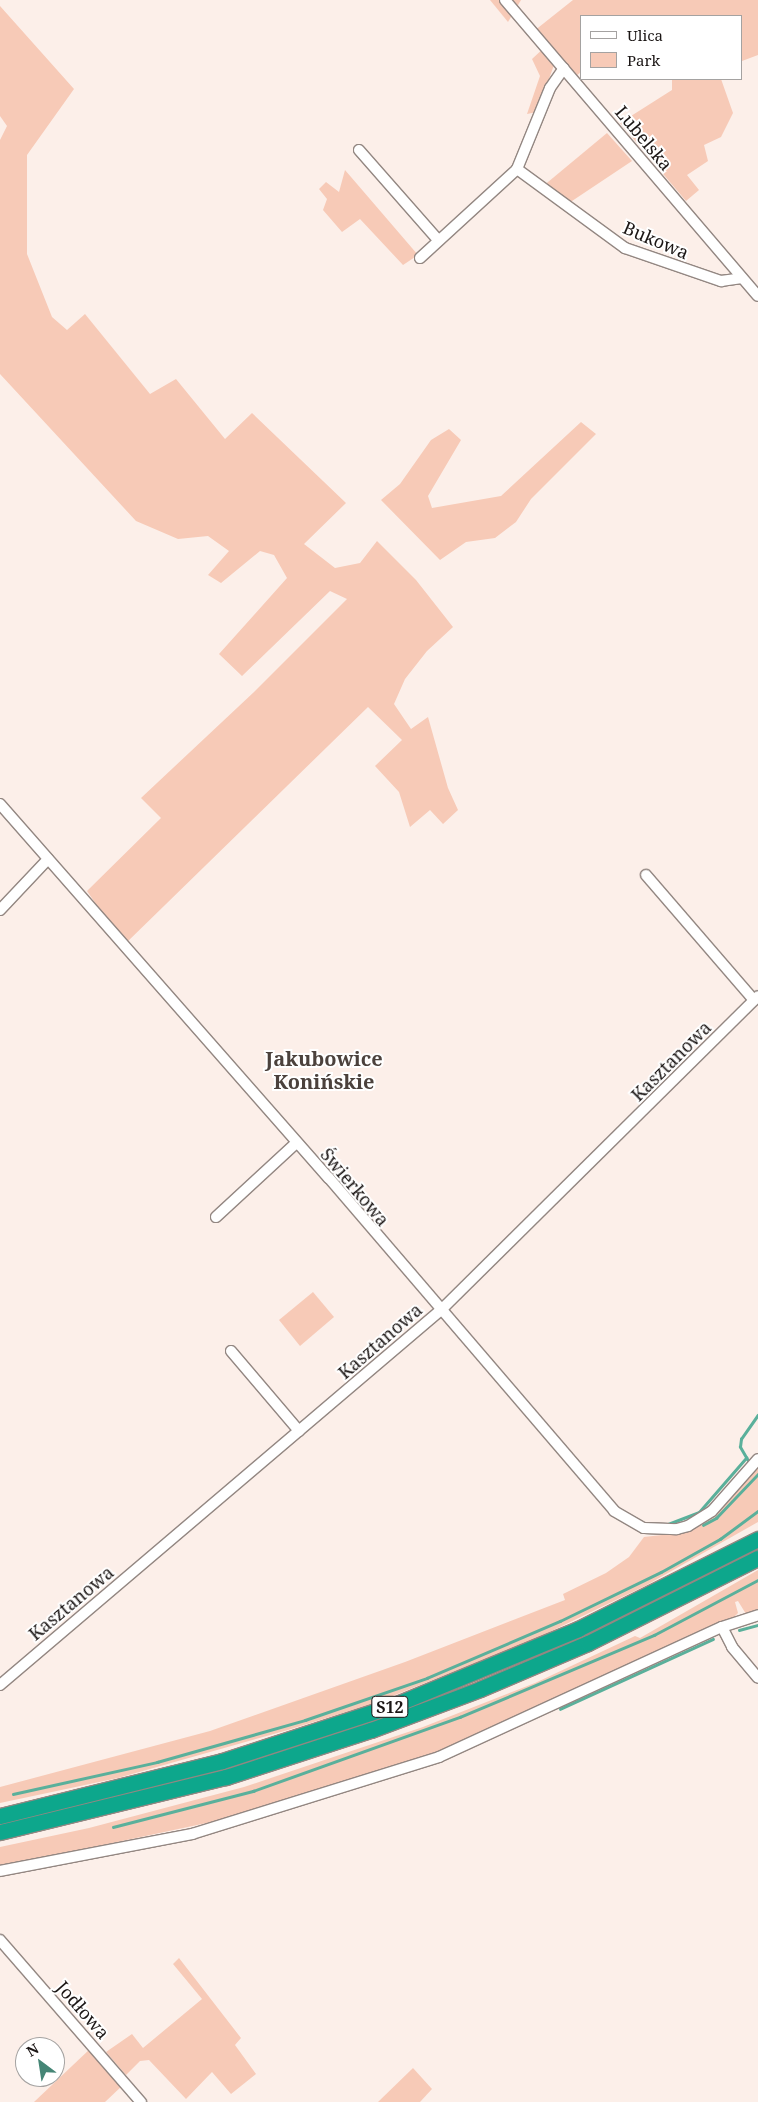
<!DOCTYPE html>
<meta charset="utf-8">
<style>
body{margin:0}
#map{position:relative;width:758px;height:2102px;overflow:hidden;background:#fcefe9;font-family:"Noto Serif",serif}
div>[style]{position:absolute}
.green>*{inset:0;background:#f7cab7}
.stream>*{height:2.5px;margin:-1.25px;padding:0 1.25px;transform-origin:1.25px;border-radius:1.25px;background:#5ab09b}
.roads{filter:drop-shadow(1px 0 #938782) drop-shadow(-1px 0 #938782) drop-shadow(0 1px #938782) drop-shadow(0 -1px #938782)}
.minor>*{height:10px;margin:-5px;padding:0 5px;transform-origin:5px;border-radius:5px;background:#fff}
.highway>*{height:15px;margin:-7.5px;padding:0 7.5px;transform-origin:7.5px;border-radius:7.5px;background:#0da78c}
span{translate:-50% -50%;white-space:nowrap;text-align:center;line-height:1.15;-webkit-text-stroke:4px #fff;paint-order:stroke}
.shield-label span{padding:1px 4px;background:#fff;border:1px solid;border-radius:4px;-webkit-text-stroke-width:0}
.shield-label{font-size:16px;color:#1b1615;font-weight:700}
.street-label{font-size:18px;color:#1b1615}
.quarter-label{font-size:20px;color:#4b413c;font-weight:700}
.legend{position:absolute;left:580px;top:15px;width:162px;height:65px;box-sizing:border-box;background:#fff;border:1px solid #a4a2a1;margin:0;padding:6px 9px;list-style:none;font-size:15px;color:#1b1615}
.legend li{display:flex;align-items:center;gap:10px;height:25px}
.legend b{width:25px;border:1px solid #a4a2a1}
.north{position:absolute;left:15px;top:2037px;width:50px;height:50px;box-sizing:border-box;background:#fff;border:1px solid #a4a2a1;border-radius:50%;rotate:329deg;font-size:14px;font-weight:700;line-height:20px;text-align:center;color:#1b1615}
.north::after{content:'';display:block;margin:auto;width:18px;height:22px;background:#458676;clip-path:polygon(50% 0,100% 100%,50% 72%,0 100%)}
</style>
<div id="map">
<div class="green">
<div style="clip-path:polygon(490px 0,521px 0,508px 22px)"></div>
<div style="clip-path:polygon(573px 0,758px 0,758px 55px,742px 61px,742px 16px,582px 16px,582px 71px,575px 77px,554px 65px,537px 112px,527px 114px,540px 76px,532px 59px,546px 46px,534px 31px)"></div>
<div style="clip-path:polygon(0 6px,74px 89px,27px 155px,27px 254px,52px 317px,67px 330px,85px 314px,150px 394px,176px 379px,225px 439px,252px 413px,346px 503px,304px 544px,335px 568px,360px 563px,377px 541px,416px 580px,453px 627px,427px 651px,405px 679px,394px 704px,411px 729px,428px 717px,448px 788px,458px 810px,443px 824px,430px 810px,410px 827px,399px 792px,375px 766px,402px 740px,368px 707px,124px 945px,87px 891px,161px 818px,141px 798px,254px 692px,347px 599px,330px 591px,242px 676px,219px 654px,287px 578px,274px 555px,260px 551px,221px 583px,208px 575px,229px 551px,208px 536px,178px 539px,136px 521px,0 374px,0 140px,7px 126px,0 116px)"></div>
<div style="clip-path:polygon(672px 79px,721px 79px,733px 113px,721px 137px,704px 145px,708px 161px,687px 175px,699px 190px,686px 201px,620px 123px,672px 90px)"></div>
<div style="clip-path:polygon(607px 133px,632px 161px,566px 205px,542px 187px)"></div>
<div style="clip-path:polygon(345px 170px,418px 255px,403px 265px,360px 219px,342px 232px,323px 210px,327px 199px,319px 189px,326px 182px,339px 192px)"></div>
<div style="clip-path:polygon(581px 422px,596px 434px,531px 499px,516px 522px,495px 538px,466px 542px,440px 560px,381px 500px,400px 484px,431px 440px,449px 429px,461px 440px,428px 496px,432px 508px,501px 496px)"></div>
<div style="clip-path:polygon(313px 1292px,334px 1317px,300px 1346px,279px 1320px)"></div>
<div style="clip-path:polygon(758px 1465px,758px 1522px,645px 1586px,533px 1640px,375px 1703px,288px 1730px,118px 1778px,0 1803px,0 1787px,210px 1731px,405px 1662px,565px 1600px,563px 1594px,606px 1573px,629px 1557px,644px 1537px,680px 1533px,698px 1527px,711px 1517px)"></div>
<div style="clip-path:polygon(758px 1542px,758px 1550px,674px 1596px,473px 1687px,284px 1755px,0 1828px,0 1821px,148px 1787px,357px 1724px)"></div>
<div style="clip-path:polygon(758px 1570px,758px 1610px,746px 1614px,738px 1601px,735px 1602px,738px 1613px,733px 1618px,437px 1752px,230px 1818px,0 1867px,0 1847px,89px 1828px,244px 1787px,423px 1727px,535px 1683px,635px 1636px,640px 1638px)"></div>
<div style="clip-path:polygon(179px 1958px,241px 2038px,235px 2045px,256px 2074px,231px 2094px,212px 2072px,186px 2099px,149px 2060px,140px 2061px,126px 2075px,106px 2052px,132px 2034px,143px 2048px,202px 1999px,173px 1964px)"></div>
<div style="clip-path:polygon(91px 2048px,123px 2085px,105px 2102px,34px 2102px)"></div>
<div style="clip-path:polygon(413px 2068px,432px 2089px,420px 2102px,378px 2102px)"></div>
</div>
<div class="stream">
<div style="left:748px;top:1461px;width:16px;rotate:-120deg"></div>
<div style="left:740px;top:1447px;width:8px;rotate:-83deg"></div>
<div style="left:741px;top:1439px;width:29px;rotate:-55deg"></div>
<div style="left:668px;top:1524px;width:33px;rotate:-21deg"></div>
<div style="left:699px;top:1512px;width:72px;rotate:-49deg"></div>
<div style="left:703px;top:1525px;width:15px;rotate:-28deg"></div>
<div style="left:716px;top:1518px;width:61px;rotate:-46.3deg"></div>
<div style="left:739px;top:1630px;width:20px;rotate:-15deg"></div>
<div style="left:560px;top:1709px;width:168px;rotate:-24.6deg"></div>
<div style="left:13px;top:1794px;width:148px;rotate:-12.5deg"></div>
<div style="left:157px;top:1762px;width:154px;rotate:-15.8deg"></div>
<div style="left:305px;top:1720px;width:129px;rotate:-19deg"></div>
<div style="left:427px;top:1678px;width:145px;rotate:-23.2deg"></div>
<div style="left:560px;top:1621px;width:112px;rotate:-25.9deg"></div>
<div style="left:661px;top:1572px;width:68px;rotate:-29.2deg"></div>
<div style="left:720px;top:1539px;width:47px;rotate:-36.4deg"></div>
<div style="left:113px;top:1827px;width:145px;rotate:-14.4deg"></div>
<div style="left:253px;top:1791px;width:220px;rotate:-19.7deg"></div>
<div style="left:460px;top:1717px;width:211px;rotate:-22.9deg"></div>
<div style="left:654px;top:1635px;width:118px;rotate:-27.9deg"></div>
</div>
<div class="roads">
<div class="minor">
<div style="left:505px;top:0;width:389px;rotate:49.5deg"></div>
<div style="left:359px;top:150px;width:120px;rotate:48.7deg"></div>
<div style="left:517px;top:169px;width:134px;rotate:36.2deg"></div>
<div style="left:625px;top:248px;width:102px;rotate:19deg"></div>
<div style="left:721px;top:281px;width:21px;rotate:-8deg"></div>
<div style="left:420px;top:258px;width:132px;rotate:-42.5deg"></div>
<div style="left:517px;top:169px;width:87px;rotate:-67.8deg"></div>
<div style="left:550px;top:88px;width:24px;rotate:-55deg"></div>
<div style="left:0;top:804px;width:498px;rotate:48.7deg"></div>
<div style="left:329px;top:1178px;width:438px;rotate:49.4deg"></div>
<div style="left:614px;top:1511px;width:34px;rotate:30deg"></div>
<div style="left:644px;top:1528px;width:33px;rotate:2deg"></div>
<div style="left:677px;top:1529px;width:11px;rotate:-15deg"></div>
<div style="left:688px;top:1526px;width:28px;rotate:-32deg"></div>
<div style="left:712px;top:1511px;width:69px;rotate:-48.5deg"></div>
<div style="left:646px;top:875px;width:165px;rotate:49.2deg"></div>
<div style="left:0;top:910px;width:70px;rotate:-46.7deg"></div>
<div style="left:216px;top:1217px;width:108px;rotate:-42.7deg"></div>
<div style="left:231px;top:1351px;width:105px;rotate:49.6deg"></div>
<div style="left:722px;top:1627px;width:22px;rotate:63deg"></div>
<div style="left:732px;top:1647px;width:40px;rotate:50deg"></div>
<div style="left:0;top:1685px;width:579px;rotate:-40.38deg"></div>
<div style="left:441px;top:1310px;width:446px;rotate:-44.7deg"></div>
<div style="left:0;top:1871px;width:196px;rotate:-10.9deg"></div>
<div style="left:192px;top:1834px;width:259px;rotate:-17.3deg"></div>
<div style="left:439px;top:1757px;width:311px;rotate:-24.7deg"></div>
<div style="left:722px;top:1627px;width:38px;rotate:-18deg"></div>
<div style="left:0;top:1940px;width:215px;rotate:49deg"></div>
</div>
<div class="highway">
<div style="left:0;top:1816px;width:229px;rotate:-13.9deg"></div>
<div style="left:222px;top:1761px;width:181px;rotate:-18deg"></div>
<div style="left:394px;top:1705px;width:199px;rotate:-22.4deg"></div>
<div style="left:578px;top:1629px;width:201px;rotate:-26.6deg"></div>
<div style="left:0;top:1832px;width:233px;rotate:-13.7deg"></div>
<div style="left:226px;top:1777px;width:152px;rotate:-18deg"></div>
<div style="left:371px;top:1730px;width:116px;rotate:-20.6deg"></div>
<div style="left:480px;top:1689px;width:117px;rotate:-23.1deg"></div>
<div style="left:588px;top:1643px;width:190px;rotate:-26.6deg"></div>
</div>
</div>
<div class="shield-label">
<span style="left:390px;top:1707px">S12</span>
</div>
<div class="street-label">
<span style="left:644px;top:138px;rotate:50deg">Lubelska</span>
<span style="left:656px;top:240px;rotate:23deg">Bukowa</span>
<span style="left:671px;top:1061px;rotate:-45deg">Kasztanowa</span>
<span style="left:355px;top:1187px;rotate:50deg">Świerkowa</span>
<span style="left:380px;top:1341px;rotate:-41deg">Kasztanowa</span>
<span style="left:71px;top:1603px;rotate:-40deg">Kasztanowa</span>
<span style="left:83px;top:2010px;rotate:49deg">Jodłowa</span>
</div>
<div class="quarter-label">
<span style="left:324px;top:1070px">Jakubowice<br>Konińskie</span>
</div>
<ul class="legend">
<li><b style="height:6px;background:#fff"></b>Ulica</li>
<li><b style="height:14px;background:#f7cab7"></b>Park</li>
</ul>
<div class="north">N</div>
</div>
